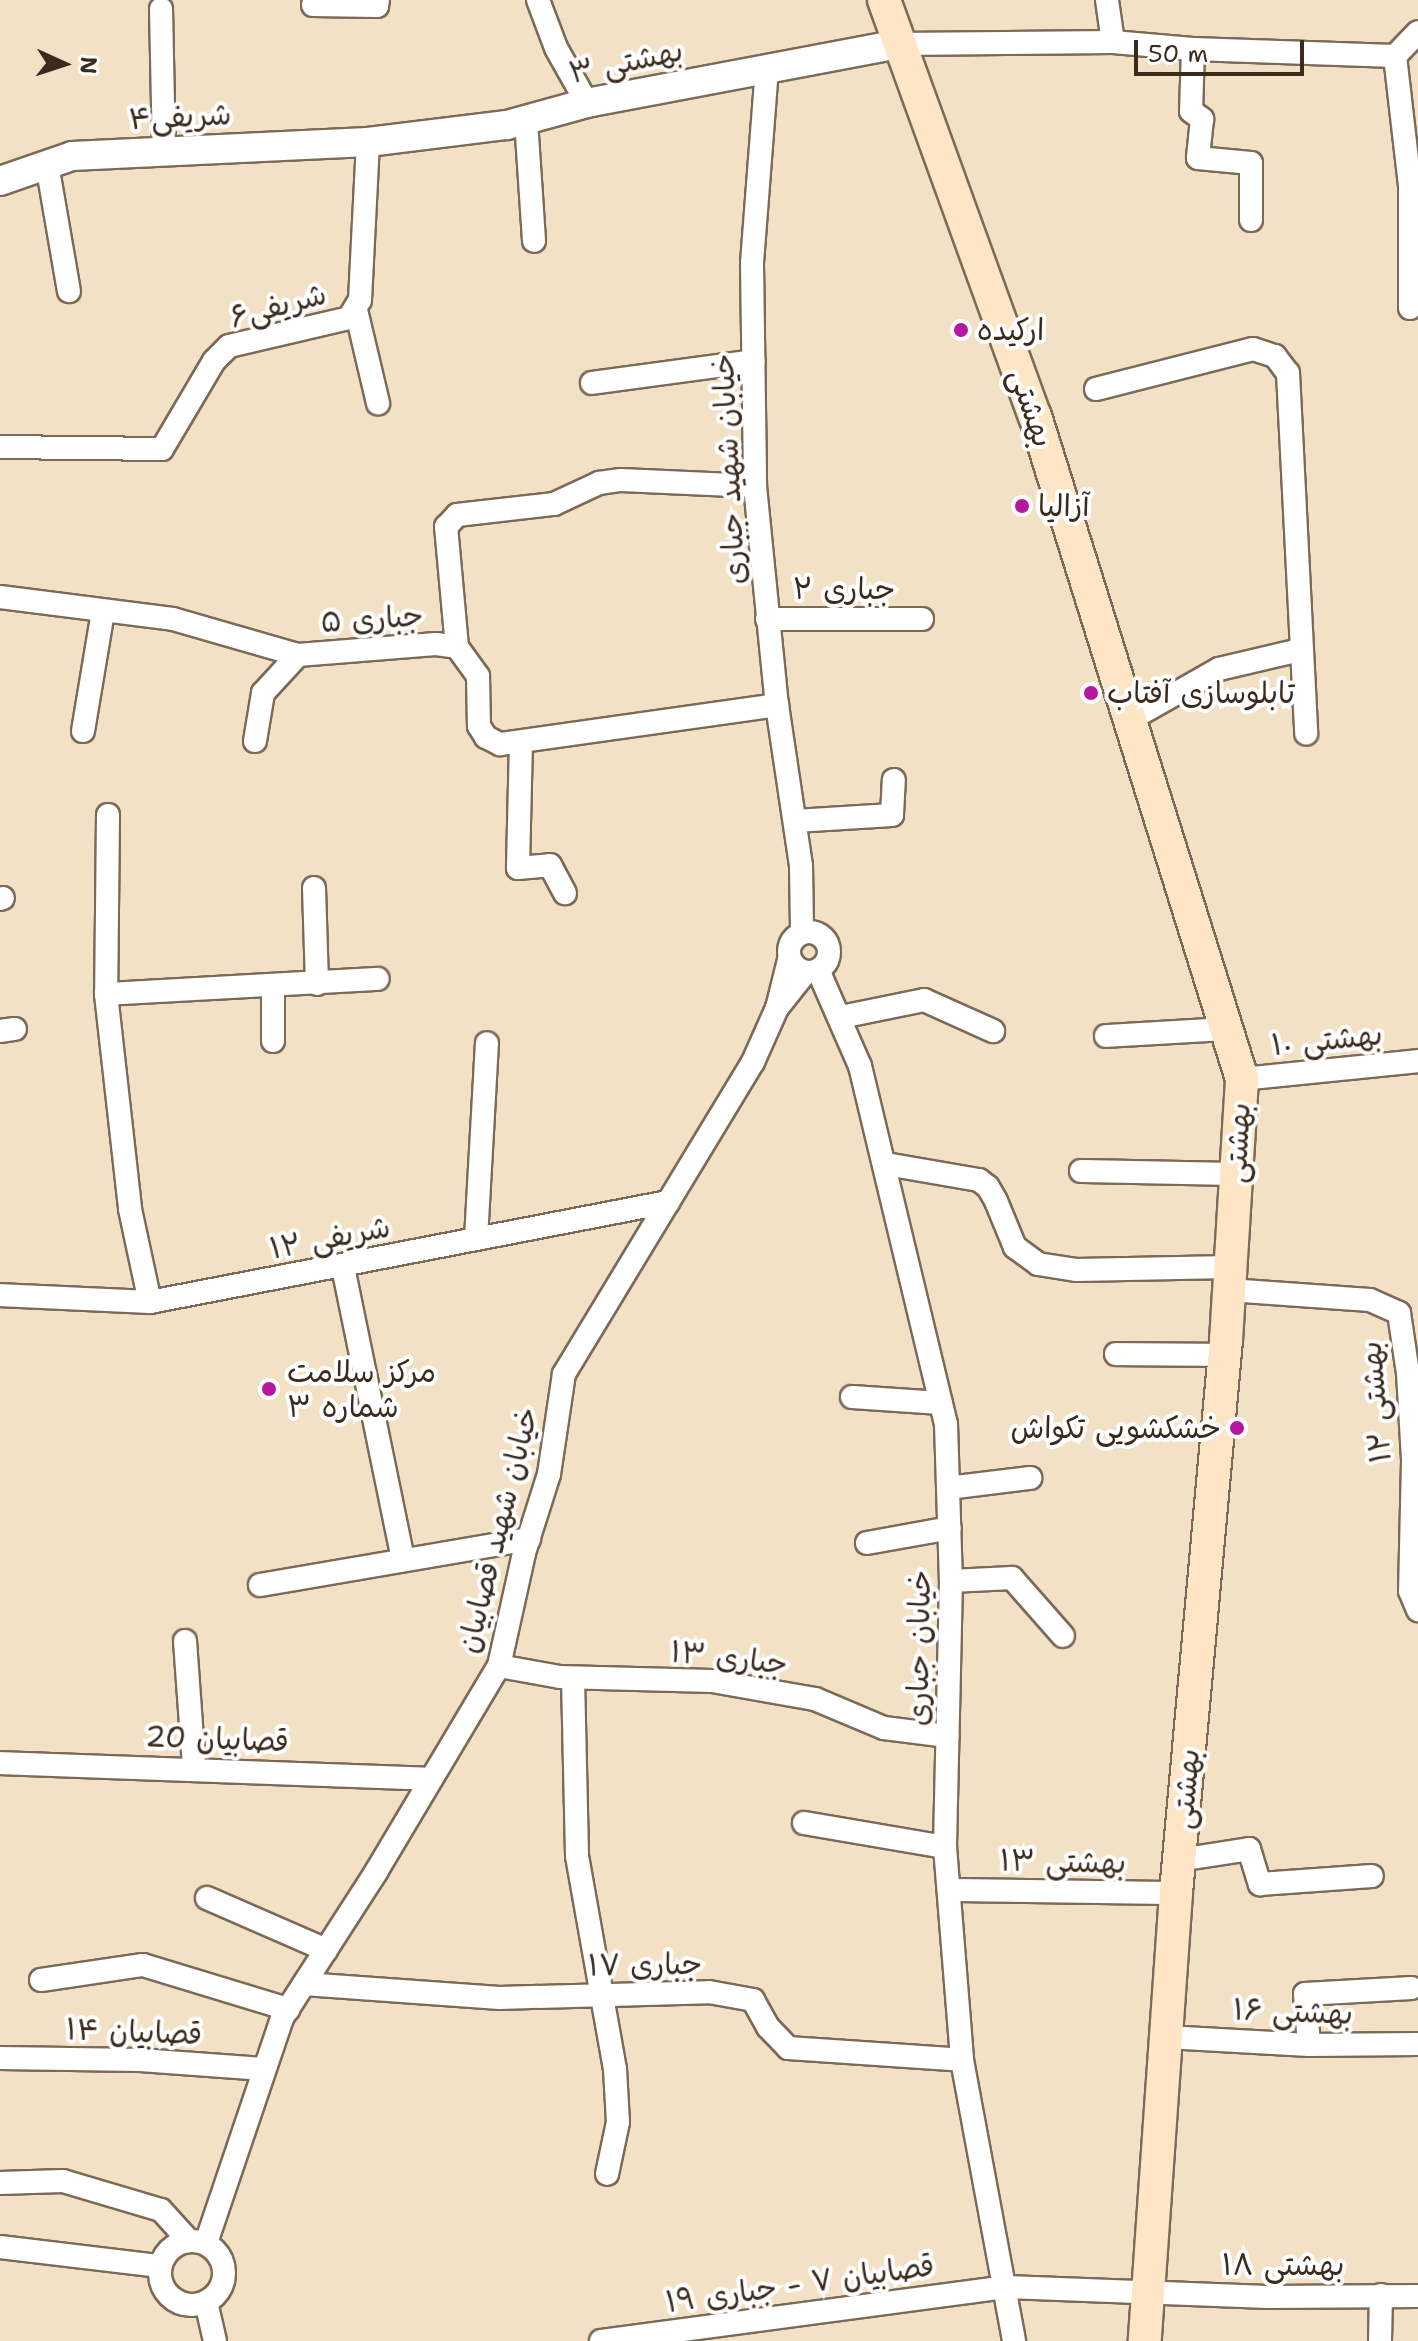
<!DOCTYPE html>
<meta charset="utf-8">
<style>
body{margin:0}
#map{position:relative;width:1418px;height:2341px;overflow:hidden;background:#f2e1c4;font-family:"Shantell Sans","Playpen Sans Arabic",sans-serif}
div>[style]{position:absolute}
.roads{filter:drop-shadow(2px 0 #7b6a58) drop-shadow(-2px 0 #7b6a58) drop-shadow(0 2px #7b6a58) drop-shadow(0 -2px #7b6a58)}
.minor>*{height:22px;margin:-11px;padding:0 11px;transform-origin:11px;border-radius:11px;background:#fff}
.minor>.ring{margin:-11px;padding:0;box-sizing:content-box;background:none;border:22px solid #fff;border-radius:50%}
.tertiary>*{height:28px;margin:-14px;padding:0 14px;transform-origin:14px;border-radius:14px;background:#fff}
.secondary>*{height:32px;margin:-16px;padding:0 16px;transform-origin:16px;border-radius:16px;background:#fde5c5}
.dots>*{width:22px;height:22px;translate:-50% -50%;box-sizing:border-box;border:4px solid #fff;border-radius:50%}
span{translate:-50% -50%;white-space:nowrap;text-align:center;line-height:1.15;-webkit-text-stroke:8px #fff;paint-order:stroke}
.street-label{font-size:30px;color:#3b2a1e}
.poi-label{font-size:30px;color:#3b2a1e}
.left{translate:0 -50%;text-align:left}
.right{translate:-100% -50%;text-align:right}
.north{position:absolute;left:24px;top:24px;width:80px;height:80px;-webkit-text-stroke:6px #fff;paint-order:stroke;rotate:93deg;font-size:22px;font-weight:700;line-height:32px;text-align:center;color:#3b2a1e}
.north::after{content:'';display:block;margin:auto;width:28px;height:36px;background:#3b2a1e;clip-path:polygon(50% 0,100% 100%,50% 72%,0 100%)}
.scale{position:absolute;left:1134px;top:40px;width:170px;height:36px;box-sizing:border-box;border:4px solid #3b2a1e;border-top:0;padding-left:10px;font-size:24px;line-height:28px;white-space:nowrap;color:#3b2a1e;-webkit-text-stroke:6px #fff;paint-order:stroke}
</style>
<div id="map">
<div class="roads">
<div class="minor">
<div style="left:538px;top:0;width:51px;rotate:69.4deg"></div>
<div style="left:556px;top:48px;width:63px;rotate:60.6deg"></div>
<div style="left:1107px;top:0;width:42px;rotate:81.9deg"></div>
<div style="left:313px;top:5px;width:64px;rotate:0.9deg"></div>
<div style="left:377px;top:6px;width:6px;rotate:-81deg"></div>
<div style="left:161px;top:9px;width:142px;rotate:88.8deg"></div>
<div style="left:898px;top:44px;width:215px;rotate:-0.5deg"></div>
<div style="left:1113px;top:42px;width:80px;rotate:5deg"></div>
<div style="left:1193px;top:49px;width:202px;rotate:2deg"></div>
<div style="left:1395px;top:56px;width:33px;rotate:-46deg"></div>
<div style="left:1193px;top:49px;width:62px;rotate:91.8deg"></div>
<div style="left:1191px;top:111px;width:14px;rotate:36deg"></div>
<div style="left:1202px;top:119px;width:39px;rotate:96deg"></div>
<div style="left:1198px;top:158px;width:53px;rotate:5.4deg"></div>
<div style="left:1251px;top:163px;width:57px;rotate:90deg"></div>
<div style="left:1395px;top:56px;width:130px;rotate:83.4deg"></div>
<div style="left:1410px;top:185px;width:123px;rotate:90deg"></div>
<div style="left:767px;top:68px;width:196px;rotate:94.4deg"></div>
<div style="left:752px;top:263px;width:223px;rotate:89.2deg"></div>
<div style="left:755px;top:486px;width:220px;rotate:84.3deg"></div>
<div style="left:777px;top:705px;width:163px;rotate:81.5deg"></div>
<div style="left:801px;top:866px;width:67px;rotate:89.1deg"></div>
<div style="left:526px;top:120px;width:121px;rotate:86.2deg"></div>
<div style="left:47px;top:164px;width:129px;rotate:80.2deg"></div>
<div style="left:356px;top:310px;width:96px;rotate:76.7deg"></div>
<div style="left:592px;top:383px;width:163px;rotate:-7.7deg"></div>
<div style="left:1096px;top:389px;width:162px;rotate:-14.3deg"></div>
<div style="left:1253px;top:349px;width:23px;rotate:18deg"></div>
<div style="left:1275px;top:356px;width:21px;rotate:53deg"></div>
<div style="left:1288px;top:373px;width:361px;rotate:87.1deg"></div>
<div style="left:0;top:447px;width:162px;rotate:0.7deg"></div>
<div style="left:162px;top:449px;width:102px;rotate:-59.4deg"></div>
<div style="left:214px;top:361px;width:21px;rotate:-45deg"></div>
<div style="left:229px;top:346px;width:123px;rotate:-13.1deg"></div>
<div style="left:349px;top:318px;width:21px;rotate:-59deg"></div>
<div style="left:360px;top:300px;width:158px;rotate:-87.1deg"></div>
<div style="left:0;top:597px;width:174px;rotate:7.2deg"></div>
<div style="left:173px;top:619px;width:130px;rotate:16.1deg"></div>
<div style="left:298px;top:655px;width:138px;rotate:-4.6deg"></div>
<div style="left:436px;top:644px;width:21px;rotate:8deg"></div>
<div style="left:457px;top:647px;width:36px;rotate:54deg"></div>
<div style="left:478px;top:676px;width:50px;rotate:88.9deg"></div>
<div style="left:479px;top:726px;width:13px;rotate:58deg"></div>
<div style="left:486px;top:737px;width:16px;rotate:27deg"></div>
<div style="left:500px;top:744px;width:280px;rotate:-8deg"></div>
<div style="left:767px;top:619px;width:155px"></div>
<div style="left:457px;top:647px;width:121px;rotate:-95.2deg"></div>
<div style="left:446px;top:527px;width:16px;rotate:-47deg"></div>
<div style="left:457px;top:515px;width:98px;rotate:-6.5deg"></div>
<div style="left:554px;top:504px;width:50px;rotate:-25deg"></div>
<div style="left:599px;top:483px;width:22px;rotate:-8deg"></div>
<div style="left:621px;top:480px;width:134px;rotate:2.6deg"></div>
<div style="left:1131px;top:719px;width:101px;rotate:-29.6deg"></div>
<div style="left:1219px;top:669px;width:83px;rotate:-13.2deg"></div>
<div style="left:83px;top:731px;width:122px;rotate:-80.5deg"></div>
<div style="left:255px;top:741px;width:49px;rotate:-80.5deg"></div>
<div style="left:263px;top:693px;width:52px;rotate:-47.4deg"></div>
<div style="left:521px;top:742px;width:126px;rotate:91.4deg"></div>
<div style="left:518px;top:868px;width:32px;rotate:-5deg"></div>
<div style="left:550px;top:865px;width:32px;rotate:62deg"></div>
<div style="left:108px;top:815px;width:179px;rotate:90.6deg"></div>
<div style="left:106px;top:994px;width:216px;rotate:83.6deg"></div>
<div style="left:130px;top:1209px;width:95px;rotate:77.9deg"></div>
<div style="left:795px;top:821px;width:97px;rotate:-3.5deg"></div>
<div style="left:892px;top:815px;width:35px;rotate:-87deg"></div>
<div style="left:314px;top:888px;width:96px;rotate:88.2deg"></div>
<div style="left:0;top:899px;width:3px;rotate:-18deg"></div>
<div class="ring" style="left:789px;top:932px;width:18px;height:18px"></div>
<div style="left:789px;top:960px;width:49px;rotate:104deg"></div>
<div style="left:777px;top:1008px;width:45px;rotate:-51.3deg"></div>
<div style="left:818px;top:970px;width:105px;rotate:66.4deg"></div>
<div style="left:860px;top:1066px;width:368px;rotate:76.5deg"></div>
<div style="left:946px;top:1424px;width:157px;rotate:88.2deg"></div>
<div style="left:951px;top:1581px;width:266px;rotate:91.3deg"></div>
<div style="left:945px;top:1847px;width:214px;rotate:85.4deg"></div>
<div style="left:962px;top:2060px;width:286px;rotate:79.5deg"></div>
<div style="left:273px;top:986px;width:55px;rotate:90deg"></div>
<div style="left:106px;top:994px;width:272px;rotate:-3.2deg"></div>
<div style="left:841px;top:1017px;width:85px;rotate:-11.6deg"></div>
<div style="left:924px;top:1000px;width:76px;rotate:24.2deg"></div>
<div style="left:0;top:1031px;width:15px;rotate:-8deg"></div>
<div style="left:1106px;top:1036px;width:122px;rotate:-3.3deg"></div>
<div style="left:1242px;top:1079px;width:177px;rotate:-5.8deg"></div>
<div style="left:886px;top:1164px;width:94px;rotate:9.8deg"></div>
<div style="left:979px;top:1180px;width:11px;rotate:38deg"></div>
<div style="left:988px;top:1187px;width:16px;rotate:60deg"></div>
<div style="left:996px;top:1201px;width:50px;rotate:67.6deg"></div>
<div style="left:1015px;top:1247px;width:29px;rotate:36deg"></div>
<div style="left:1038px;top:1264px;width:38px;rotate:9deg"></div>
<div style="left:1076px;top:1270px;width:154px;rotate:-1.1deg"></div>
<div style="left:1081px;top:1171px;width:155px;rotate:1.1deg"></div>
<div style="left:476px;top:1239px;width:196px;rotate:-86.8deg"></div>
<div style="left:343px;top:1267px;width:299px;rotate:78.4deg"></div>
<div style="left:1229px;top:1290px;width:141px;rotate:4.1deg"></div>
<div style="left:1370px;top:1300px;width:32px;rotate:24deg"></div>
<div style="left:1399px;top:1313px;width:61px;rotate:81.5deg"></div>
<div style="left:1408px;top:1373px;width:88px;rotate:86.7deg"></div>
<div style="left:1413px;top:1461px;width:130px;rotate:91.3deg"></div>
<div style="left:1410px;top:1591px;width:21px;rotate:67deg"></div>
<div style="left:0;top:1295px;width:150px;rotate:2.7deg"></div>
<div style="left:150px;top:1302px;width:528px;rotate:-10.93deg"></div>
<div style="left:1116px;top:1354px;width:109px;rotate:0.5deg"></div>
<div style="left:852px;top:1397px;width:89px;rotate:3.9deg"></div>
<div style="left:948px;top:1488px;width:83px;rotate:-7deg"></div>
<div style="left:867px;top:1543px;width:84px;rotate:-10.2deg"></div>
<div style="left:951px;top:1581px;width:61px;rotate:-2.8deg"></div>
<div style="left:1012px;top:1578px;width:77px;rotate:48.7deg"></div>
<div style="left:260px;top:1585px;width:273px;rotate:-9.7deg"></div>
<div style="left:185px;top:1641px;width:127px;rotate:85.9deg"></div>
<div style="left:499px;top:1666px;width:62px;rotate:10.2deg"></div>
<div style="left:560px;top:1677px;width:152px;rotate:1.5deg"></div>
<div style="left:712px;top:1681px;width:105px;rotate:9.9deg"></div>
<div style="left:815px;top:1699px;width:75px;rotate:22.8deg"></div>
<div style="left:884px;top:1728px;width:64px;rotate:7.2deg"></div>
<div style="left:573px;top:1678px;width:178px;rotate:88.7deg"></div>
<div style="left:577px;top:1856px;width:216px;rotate:79.9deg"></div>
<div style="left:615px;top:2069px;width:53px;rotate:86.8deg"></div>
<div style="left:618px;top:2122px;width:53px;rotate:101.9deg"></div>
<div style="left:0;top:1763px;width:431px;rotate:2.1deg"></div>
<div style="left:804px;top:1823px;width:143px;rotate:9.7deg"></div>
<div style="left:1179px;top:1860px;width:71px;rotate:-8.9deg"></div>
<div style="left:1249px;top:1849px;width:37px;rotate:73deg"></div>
<div style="left:1260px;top:1884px;width:112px;rotate:-4.1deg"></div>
<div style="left:949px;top:1890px;width:227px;rotate:0.8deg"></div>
<div style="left:207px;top:1898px;width:130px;rotate:23.6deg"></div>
<div style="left:41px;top:1980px;width:103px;rotate:-8.4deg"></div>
<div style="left:143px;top:1965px;width:152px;rotate:16.9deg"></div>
<div style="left:304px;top:1984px;width:196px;rotate:4.1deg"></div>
<div style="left:499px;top:1998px;width:210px;rotate:-1.6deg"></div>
<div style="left:709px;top:1992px;width:45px;rotate:10.3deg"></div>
<div style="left:753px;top:2000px;width:31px;rotate:61deg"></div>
<div style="left:768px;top:2027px;width:29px;rotate:46deg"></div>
<div style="left:788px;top:2048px;width:174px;rotate:3.9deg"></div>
<div style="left:1166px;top:2037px;width:143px;rotate:3.2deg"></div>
<div style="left:1309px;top:2045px;width:109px;rotate:-0.5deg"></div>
<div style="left:1309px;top:2045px;width:51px;rotate:-94.5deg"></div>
<div style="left:1305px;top:1994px;width:107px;rotate:-3.2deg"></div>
<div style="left:0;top:2058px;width:140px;rotate:0.8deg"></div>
<div style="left:140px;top:2060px;width:124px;rotate:4.2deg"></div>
<div style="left:0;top:2183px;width:63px;rotate:-1.8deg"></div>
<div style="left:63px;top:2181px;width:102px;rotate:16.5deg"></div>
<div style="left:161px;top:2210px;width:42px;rotate:47.9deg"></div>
<div class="ring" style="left:160px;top:2241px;width:42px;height:42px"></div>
<div style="left:206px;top:2243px;width:237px;rotate:-71.3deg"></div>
<div style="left:282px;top:2018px;width:174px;rotate:-57.2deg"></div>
<div style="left:376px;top:1872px;width:240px;rotate:-59.2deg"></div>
<div style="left:499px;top:1666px;width:116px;rotate:-77.5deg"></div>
<div style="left:524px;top:1553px;width:83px;rotate:-72.4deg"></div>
<div style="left:549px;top:1474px;width:101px;rotate:-81.5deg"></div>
<div style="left:564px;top:1374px;width:365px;rotate:-58.8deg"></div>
<div style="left:753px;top:1062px;width:59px;rotate:-66deg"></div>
<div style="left:0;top:2247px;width:161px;rotate:6.8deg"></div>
<div style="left:206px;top:2302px;width:40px;rotate:77deg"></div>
<div style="left:601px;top:2341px;width:410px;rotate:-7.6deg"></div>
<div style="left:1007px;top:2287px;width:261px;rotate:2.2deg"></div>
<div style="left:1268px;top:2297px;width:150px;rotate:-0.4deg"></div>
<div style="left:1380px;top:2341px;width:46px;rotate:-88.8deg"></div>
</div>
<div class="tertiary">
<div style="left:0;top:181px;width:76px;rotate:-19.1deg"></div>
<div style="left:72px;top:156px;width:296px;rotate:-2.7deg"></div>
<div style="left:368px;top:142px;width:140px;rotate:-7deg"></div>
<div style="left:507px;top:125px;width:83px;rotate:-15.4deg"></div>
<div style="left:587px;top:103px;width:317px;rotate:-10.7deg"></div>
</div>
<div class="secondary">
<div style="left:884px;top:0;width:443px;rotate:70.1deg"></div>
<div style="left:1035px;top:416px;width:695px;rotate:72.66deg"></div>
<div style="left:1242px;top:1079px;width:261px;rotate:93.5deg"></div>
<div style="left:1226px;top:1340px;width:555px;rotate:95.17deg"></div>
<div style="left:1176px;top:1893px;width:449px;rotate:94deg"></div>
</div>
</div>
<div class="dots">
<div style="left:961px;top:330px;background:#b5179e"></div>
<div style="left:1022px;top:506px;background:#b5179e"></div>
<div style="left:1091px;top:693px;background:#b5179e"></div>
<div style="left:269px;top:1389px;background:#b5179e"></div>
<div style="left:1237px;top:1428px;background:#b5179e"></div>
</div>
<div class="street-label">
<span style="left:626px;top:62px;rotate:-12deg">بهشتی ۳</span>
<span style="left:180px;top:117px;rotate:-3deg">شریفی۴</span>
<span style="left:278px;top:306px;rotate:-15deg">شریفی۶</span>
<span style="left:1031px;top:408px;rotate:71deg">بهشتی</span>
<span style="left:729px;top:469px;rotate:-93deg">خیابان شهید جباری</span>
<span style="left:844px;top:589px">جباری ۲</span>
<span style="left:372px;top:619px;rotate:-4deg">جباری ۵</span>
<span style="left:1327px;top:1040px;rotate:-6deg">بهشتی ۱۰</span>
<span style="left:1238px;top:1143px;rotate:-87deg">بهشتی</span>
<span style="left:330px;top:1238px;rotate:-11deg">شریفی ۱۲</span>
<span style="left:1376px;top:1402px;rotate:-95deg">بهشتی ۱۲</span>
<span style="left:498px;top:1530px;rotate:-76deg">خیابان شهید قصابیان</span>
<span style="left:919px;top:1648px;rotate:-89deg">خیابان جباری</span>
<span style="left:729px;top:1658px;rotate:6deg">جباری ۱۳</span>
<span style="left:217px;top:1739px;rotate:2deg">قصابیان 20</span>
<span style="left:1186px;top:1789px;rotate:-85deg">بهشتی</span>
<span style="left:1063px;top:1862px;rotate:1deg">بهشتی ۱۳</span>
<span style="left:645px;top:1965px;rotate:-1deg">جباری ۱۷</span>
<span style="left:1293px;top:2012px;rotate:2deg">بهشتی ۱۶</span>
<span style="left:134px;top:2032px;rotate:2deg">قصابیان ۱۴</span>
<span style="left:1283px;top:2265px">بهشتی ۱۸</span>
<span style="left:800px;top:2284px;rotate:-8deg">قصابيان ۷ - جباری ۱۹</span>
</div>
<div class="poi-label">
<span class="left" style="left:977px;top:330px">ارکیده</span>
<span class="left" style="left:1038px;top:506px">آزالیا</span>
<span class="left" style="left:1107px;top:693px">تابلوسازی آفتاب</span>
<span class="left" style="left:287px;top:1389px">مرکز سلامت<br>شماره ۳</span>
<span class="right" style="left:1221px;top:1428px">خشکشویی تکواش</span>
</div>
<div class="north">N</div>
<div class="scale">50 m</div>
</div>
